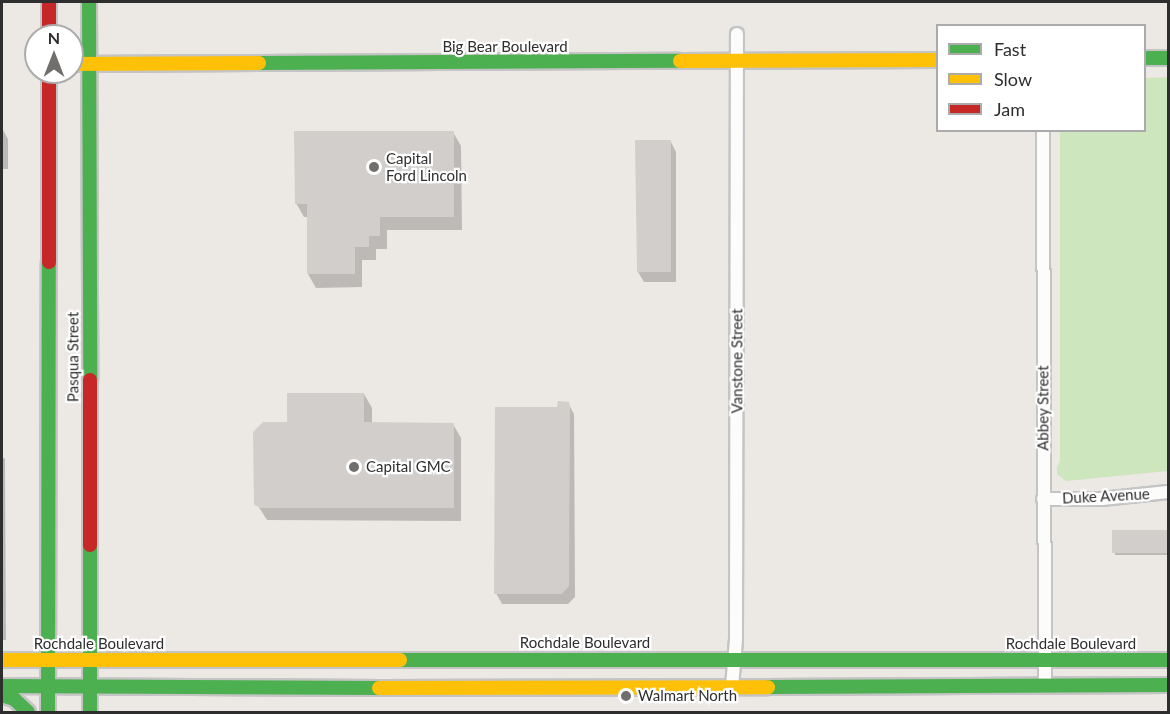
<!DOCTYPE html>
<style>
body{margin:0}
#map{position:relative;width:1170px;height:714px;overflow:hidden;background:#ece8e4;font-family:Lato,sans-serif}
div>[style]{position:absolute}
.green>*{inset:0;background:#cee6be}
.shadow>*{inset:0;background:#0003}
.building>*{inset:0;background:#d1cecb}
.roads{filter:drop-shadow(2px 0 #c5c4c5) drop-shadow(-2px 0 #c5c4c5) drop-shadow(0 2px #c5c4c5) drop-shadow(0 -2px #c5c4c5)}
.street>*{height:12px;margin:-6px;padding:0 6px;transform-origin:6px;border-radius:6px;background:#fcfcfb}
.fast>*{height:14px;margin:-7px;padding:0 7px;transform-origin:7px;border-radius:7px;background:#4caf50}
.slow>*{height:14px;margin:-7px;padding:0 7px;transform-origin:7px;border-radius:7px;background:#ffc107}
.jam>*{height:14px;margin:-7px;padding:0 7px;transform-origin:7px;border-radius:7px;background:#c62828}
.dots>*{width:16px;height:16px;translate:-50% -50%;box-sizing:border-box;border:3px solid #fff;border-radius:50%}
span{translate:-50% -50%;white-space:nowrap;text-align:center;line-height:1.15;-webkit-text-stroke:4.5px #fff;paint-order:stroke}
.street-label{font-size:15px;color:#2e2e2e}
.poi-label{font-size:15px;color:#2e2e2e}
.left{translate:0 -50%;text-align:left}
.frame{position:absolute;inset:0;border:3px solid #2e2e2e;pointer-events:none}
.legend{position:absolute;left:936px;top:24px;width:210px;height:108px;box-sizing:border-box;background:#fff;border:2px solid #ababab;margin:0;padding:8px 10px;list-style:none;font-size:18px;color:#2e2e2e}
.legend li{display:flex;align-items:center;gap:12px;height:30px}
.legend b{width:30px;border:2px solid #ababab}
.north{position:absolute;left:24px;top:24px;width:60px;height:60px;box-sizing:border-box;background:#fff;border:2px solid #ababab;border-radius:50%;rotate:0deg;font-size:16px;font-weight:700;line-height:24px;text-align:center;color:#2e2e2e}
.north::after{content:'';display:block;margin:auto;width:21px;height:27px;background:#706f6e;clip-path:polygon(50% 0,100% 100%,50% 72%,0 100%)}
</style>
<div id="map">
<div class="green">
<div style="clip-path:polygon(1168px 77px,1168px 471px,1066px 481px,1057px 474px,1057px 468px,1060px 460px,1060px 131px,1144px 130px,1145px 78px)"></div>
</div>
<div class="shadow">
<div style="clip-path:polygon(2px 23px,3px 130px,8px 139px,8px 169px,2px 169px)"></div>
<div style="clip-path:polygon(453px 132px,461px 146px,462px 230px,387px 230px,387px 249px,376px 249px,376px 260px,362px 260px,362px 287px,316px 288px,308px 274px,308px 217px,304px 217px,296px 203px)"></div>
<div style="clip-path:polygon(671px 142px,676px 152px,676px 282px,644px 282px,638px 272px)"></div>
<div style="clip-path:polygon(364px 394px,372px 408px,372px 424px,453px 424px,461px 438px,461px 521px,267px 520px,255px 501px,289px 424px)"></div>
<div style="clip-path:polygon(568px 403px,574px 414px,575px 597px,568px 604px,502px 604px,496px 593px,559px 408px)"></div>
<div style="clip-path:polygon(2px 457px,5px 459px,6px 640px,2px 640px)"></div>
<div style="clip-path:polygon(1114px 531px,1168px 531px,1168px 555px,1115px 555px)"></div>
<div style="clip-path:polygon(639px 711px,716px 711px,717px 712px,639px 712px)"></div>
</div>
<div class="building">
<div style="clip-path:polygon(294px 131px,454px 131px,454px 217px,380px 217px,380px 236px,369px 236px,369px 247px,355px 247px,355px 274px,307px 274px,307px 204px,295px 204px)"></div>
<div style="clip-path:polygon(635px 140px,671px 140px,671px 272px,637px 272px)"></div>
<div style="clip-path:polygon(287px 393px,364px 393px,364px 422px,454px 423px,454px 508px,261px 508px,254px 505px,253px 432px,263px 422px,287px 422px)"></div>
<div style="clip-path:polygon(558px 401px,569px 402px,570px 407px,569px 586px,562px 594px,494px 594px,495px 407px,557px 407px)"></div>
<div style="clip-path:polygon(1112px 530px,1168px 530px,1168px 553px,1112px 553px)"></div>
</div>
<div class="roads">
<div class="street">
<div style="left:1043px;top:130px;width:555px;rotate:89.79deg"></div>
<div style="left:1043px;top:499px;width:59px"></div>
<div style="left:1102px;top:499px;width:66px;rotate:-6.1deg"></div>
<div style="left:732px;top:687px;width:48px;rotate:-85.2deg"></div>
<div style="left:736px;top:639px;width:605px;rotate:-89.91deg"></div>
</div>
<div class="fast">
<div style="left:89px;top:2px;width:378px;rotate:89.8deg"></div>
<div style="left:1144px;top:58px;width:24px"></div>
<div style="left:259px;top:63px;width:421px;rotate:-0.3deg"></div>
<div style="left:90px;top:545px;width:167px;rotate:90deg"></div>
<div style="left:400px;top:660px;width:768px"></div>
<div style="left:2px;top:686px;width:377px;rotate:0.3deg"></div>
<div style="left:768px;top:687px;width:400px;rotate:-0.3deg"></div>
<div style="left:2px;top:695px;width:13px;rotate:18deg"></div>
<div style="left:14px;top:699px;width:19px;rotate:43deg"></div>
<div style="left:48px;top:712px;width:450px;rotate:-89.9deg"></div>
</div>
<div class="slow">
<div style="left:680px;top:61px;width:258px;rotate:-0.2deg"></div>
<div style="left:72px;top:64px;width:187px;rotate:-0.3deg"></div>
<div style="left:2px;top:660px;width:398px"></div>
<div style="left:379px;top:688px;width:389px;rotate:-0.1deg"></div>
</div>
<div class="jam">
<div style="left:49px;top:2px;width:34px;rotate:90deg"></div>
<div style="left:49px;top:262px;width:190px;rotate:-90deg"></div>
<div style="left:90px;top:380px;width:165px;rotate:90deg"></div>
</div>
</div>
<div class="dots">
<div style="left:374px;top:167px;background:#706f6e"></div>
<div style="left:354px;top:467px;background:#706f6e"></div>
<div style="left:626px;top:696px;background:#706f6e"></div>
</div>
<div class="street-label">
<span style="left:505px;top:47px">Big Bear Boulevard</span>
<span style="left:73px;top:357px;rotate:-90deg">Pasqua Street</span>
<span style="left:737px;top:361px;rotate:-90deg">Vanstone Street</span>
<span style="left:1043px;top:408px;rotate:-90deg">Abbey Street</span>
<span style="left:1106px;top:496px;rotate:-3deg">Duke Avenue</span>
<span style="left:585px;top:643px">Rochdale Boulevard</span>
<span style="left:99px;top:644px">Rochdale Boulevard</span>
<span style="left:1071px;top:644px">Rochdale Boulevard</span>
</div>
<div class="poi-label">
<span class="left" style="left:386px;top:167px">Capital<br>Ford Lincoln</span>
<span class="left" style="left:366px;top:467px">Capital GMC</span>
<span class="left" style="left:638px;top:696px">Walmart North</span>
</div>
<div class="frame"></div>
<ul class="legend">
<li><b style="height:8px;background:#4caf50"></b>Fast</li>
<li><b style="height:8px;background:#ffc107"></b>Slow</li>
<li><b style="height:8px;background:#c62828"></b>Jam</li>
</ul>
<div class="north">N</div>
</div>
